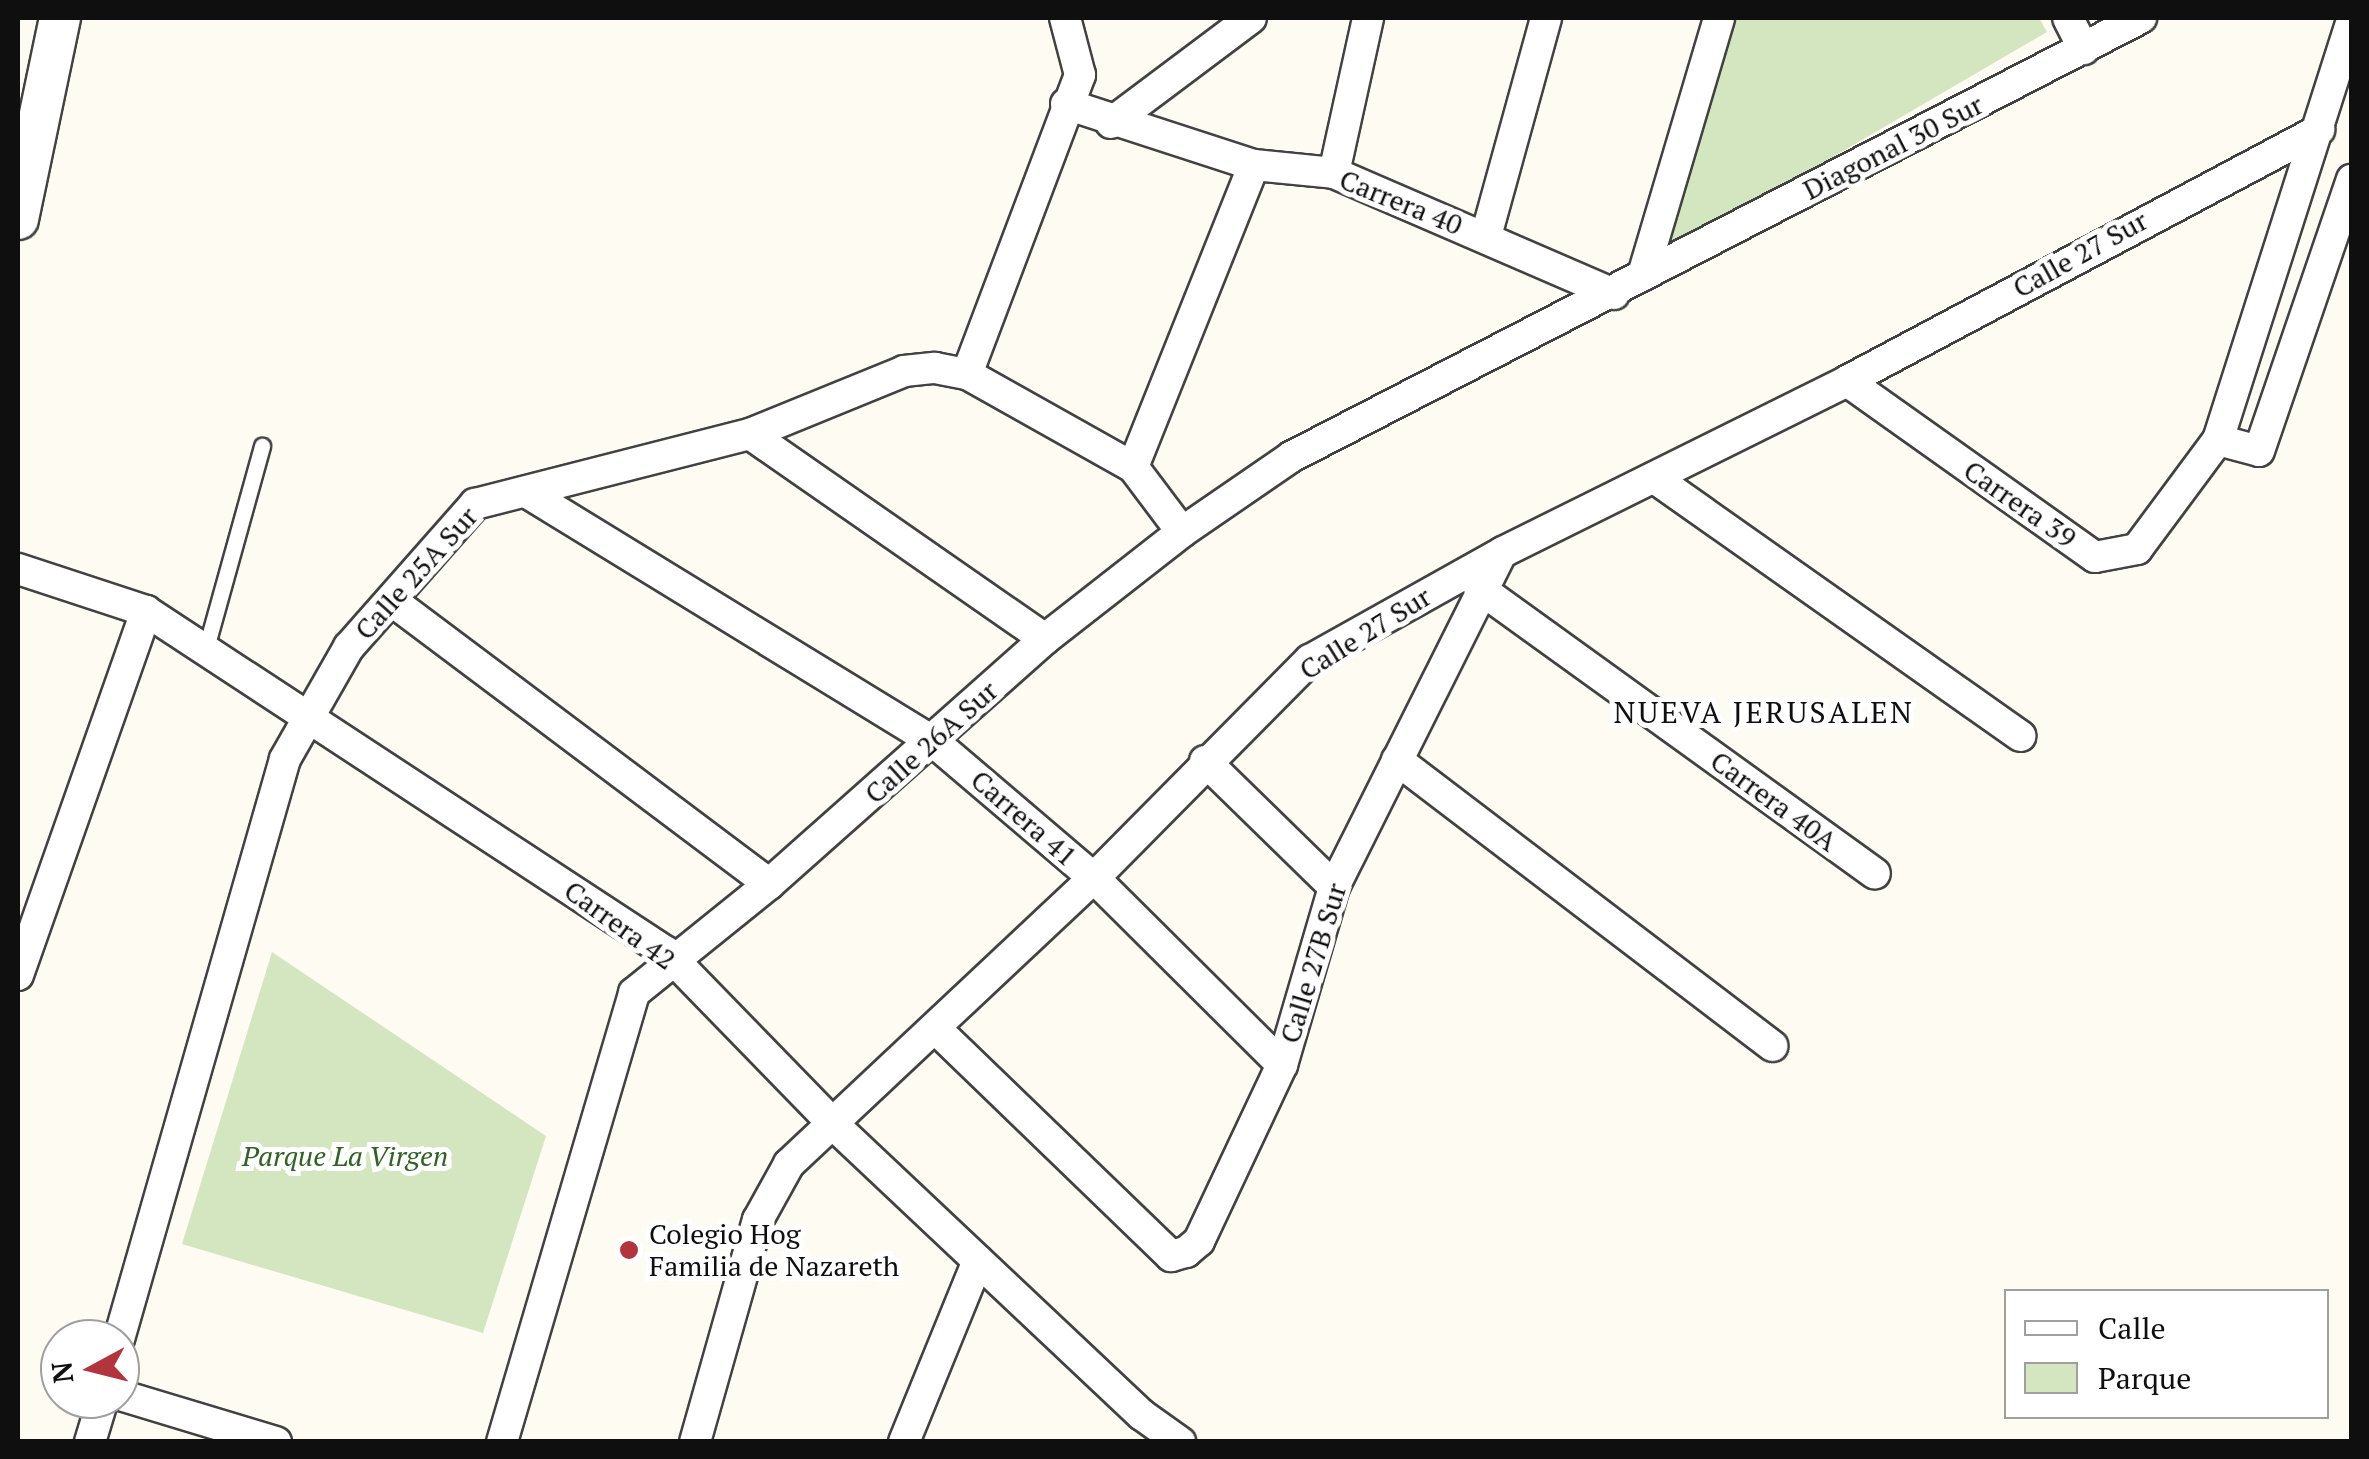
<!DOCTYPE html>
<style>
body{margin:0}
#map{position:relative;width:2369px;height:1459px;overflow:hidden;background:#fefbf3;font-family:"PT Serif",serif}
div>[style]{position:absolute}
.green>*{inset:0;background:#d4e6bf}
.roads{filter:drop-shadow(2px 0 #424242) drop-shadow(-2px 0 #424242) drop-shadow(0 2px #424242) drop-shadow(0 -2px #424242)}
.service>*{height:15px;margin:-7.5px;padding:0 7.5px;transform-origin:7.5px;border-radius:7.5px;background:#fff}
.minor>*{height:30px;margin:-15px;padding:0 15px;transform-origin:15px;border-radius:15px;background:#fff}
.tertiary>*{height:40px;margin:-20px;padding:0 20px;transform-origin:20px;border-radius:20px;background:#fff}
.dots>*{width:28px;height:28px;translate:-50% -50%;box-sizing:border-box;border:5px solid #fff;border-radius:50%}
span{translate:-50% -50%;white-space:nowrap;text-align:center;line-height:1.15;-webkit-text-stroke:10px #fff;paint-order:stroke}
.street-label{font-size:28px;color:#0f0f0f}
.park-label{font-size:28px;color:#336125;font-style:italic}
.poi-label{font-size:28px;color:#0f0f0f}
.left{translate:0 -50%;text-align:left}
.neighbourhood-label{font-size:30px;color:#0f0f0f;letter-spacing:2.5px}
.frame{position:absolute;inset:0;border:20px solid #0f0f0f;pointer-events:none}
.legend{position:absolute;left:2004px;top:1289px;width:325px;height:130px;box-sizing:border-box;background:#fff;border:2px solid #9f9f9f;margin:0;padding:12px 18px;list-style:none;font-size:30px;color:#0f0f0f}
.legend li{display:flex;align-items:center;gap:20px;height:50px}
.legend b{width:50px;border:2px solid #9f9f9f}
.north{position:absolute;left:40px;top:1319px;width:100px;height:100px;box-sizing:border-box;background:#fff;border:2px solid #9f9f9f;border-radius:50%;rotate:263deg;font-size:28px;font-weight:700;line-height:40px;text-align:center;color:#0f0f0f}
.north::after{content:'';display:block;margin:auto;width:35px;height:45px;background:#b2343c;clip-path:polygon(50% 0,100% 100%,50% 72%,0 100%)}
</style>
<div id="map">
<div class="green">
<div style="clip-path:polygon(1736px 18px,2039px 18px,2047px 32px,1665px 255px)"></div>
<div style="clip-path:polygon(272px 952px,546px 1136px,483px 1333px,182px 1244px)"></div>
</div>
<div class="roads">
<div class="service">
<div style="left:206px;top:648px;width:210px;rotate:-74.5deg"></div>
</div>
<div class="minor">
<div style="left:2068px;top:18px;width:35px;rotate:63deg"></div>
<div style="left:1066px;top:104px;width:198px;rotate:18deg"></div>
<div style="left:1254px;top:165px;width:80px;rotate:5.7deg"></div>
<div style="left:1334px;top:173px;width:305px;rotate:23.4deg"></div>
<div style="left:1111px;top:123px;width:175px;rotate:-36.9deg"></div>
<div style="left:1334px;top:173px;width:159px;rotate:-77.6deg"></div>
<div style="left:1486px;top:236px;width:226px;rotate:-74.6deg"></div>
<div style="left:1643px;top:275px;width:268px;rotate:-73.5deg"></div>
<div style="left:967px;top:374px;width:320px;rotate:-69.3deg"></div>
<div style="left:1080px;top:75px;width:59px;rotate:-104.7deg"></div>
<div style="left:1847px;top:381px;width:304px;rotate:35.4deg"></div>
<div style="left:2095px;top:557px;width:43px;rotate:-10.8deg"></div>
<div style="left:2137px;top:549px;width:136px;rotate:-53.4deg"></div>
<div style="left:2218px;top:440px;width:440px;rotate:-72.3deg"></div>
<div style="left:750px;top:434px;width:359px;rotate:34.8deg"></div>
<div style="left:2218px;top:440px;width:42px;rotate:15deg"></div>
<div style="left:2259px;top:451px;width:287px;rotate:-71.1deg"></div>
<div style="left:1133px;top:467px;width:325px;rotate:-68.2deg"></div>
<div style="left:1656px;top:479px;width:446px;rotate:35.2deg"></div>
<div style="left:526px;top:492px;width:479px;rotate:31.5deg"></div>
<div style="left:934px;top:742px;width:210px;rotate:40.4deg"></div>
<div style="left:1094px;top:878px;width:265px;rotate:44.8deg"></div>
<div style="left:18px;top:569px;width:135px;rotate:18.2deg"></div>
<div style="left:146px;top:611px;width:622px;rotate:33.26deg"></div>
<div style="left:666px;top:952px;width:240px;rotate:45.8deg"></div>
<div style="left:833px;top:1124px;width:424px;rotate:43.3deg"></div>
<div style="left:1142px;top:1415px;width:47px;rotate:35.4deg"></div>
<div style="left:1479px;top:588px;width:488px;rotate:35.8deg"></div>
<div style="left:391px;top:600px;width:473px;rotate:36.9deg"></div>
<div style="left:1397px;top:760px;width:472px;rotate:37.3deg"></div>
<div style="left:1205px;top:761px;width:180px;rotate:44.3deg"></div>
<div style="left:18px;top:975px;width:386px;rotate:-70.6deg"></div>
<div style="left:936px;top:1029px;width:327px;rotate:44deg"></div>
<div style="left:1171px;top:1256px;width:16px;rotate:-15deg"></div>
<div style="left:1186px;top:1252px;width:17px;rotate:-40deg"></div>
<div style="left:1199px;top:1241px;width:195px;rotate:-64.8deg"></div>
<div style="left:1282px;top:1065px;width:185px;rotate:-73.7deg"></div>
<div style="left:1334px;top:887px;width:367px;rotate:-63.4deg"></div>
<div style="left:119px;top:1339px;width:603px;rotate:-74.03deg"></div>
<div style="left:285px;top:759px;width:129px;rotate:-60.3deg"></div>
<div style="left:349px;top:647px;width:191px;rotate:-48.6deg"></div>
<div style="left:475px;top:504px;width:284px;rotate:-14.3deg"></div>
<div style="left:750px;top:434px;width:166px;rotate:-22.2deg"></div>
<div style="left:904px;top:371px;width:31px;rotate:-6deg"></div>
<div style="left:935px;top:368px;width:33px;rotate:11deg"></div>
<div style="left:967px;top:374px;width:190px;rotate:29.3deg"></div>
<div style="left:1133px;top:467px;width:81px;rotate:53deg"></div>
<div style="left:120px;top:1395px;width:163px;rotate:16.8deg"></div>
<div style="left:90px;top:1442px;width:45px;rotate:-73.2deg"></div>
<div style="left:502px;top:1442px;width:468px;rotate:-73.6deg"></div>
<div style="left:634px;top:993px;width:174px;rotate:-38.9deg"></div>
<div style="left:769px;top:884px;width:369px;rotate:-41.6deg"></div>
<div style="left:1045px;top:639px;width:174px;rotate:-38deg"></div>
<div style="left:1182px;top:532px;width:132px;rotate:-34.5deg"></div>
<div style="left:1291px;top:457px;width:957px;rotate:-27.32deg"></div>
<div style="left:695px;top:1442px;width:231px;rotate:-74.2deg"></div>
<div style="left:758px;top:1220px;width:64px;rotate:-61deg"></div>
<div style="left:789px;top:1164px;width:418px;rotate:-43.2deg"></div>
<div style="left:1094px;top:878px;width:307px;rotate:-45.3deg"></div>
<div style="left:1310px;top:660px;width:221px;rotate:-29.2deg"></div>
<div style="left:1503px;top:552px;width:384px;rotate:-26.4deg"></div>
<div style="left:1847px;top:381px;width:535px;rotate:-28deg"></div>
<div style="left:904px;top:1442px;width:196px;rotate:-67.8deg"></div>
</div>
<div class="tertiary">
<div style="left:18px;top:219px;width:205px;rotate:-78.2deg"></div>
</div>
</div>
<div class="dots">
<div style="left:629px;top:1250px;background:#b2343c"></div>
</div>
<div class="street-label">
<span style="left:1893px;top:147px;rotate:-27deg">Diagonal 30 Sur</span>
<span style="left:1401px;top:202px;rotate:22deg">Carrera 40</span>
<span style="left:2080px;top:254px;rotate:-29deg">Calle 27 Sur</span>
<span style="left:2020px;top:504px;rotate:35deg">Carrera 39</span>
<span style="left:416px;top:573px;rotate:-48deg">Calle 25A Sur</span>
<span style="left:1365px;top:633px;rotate:-32deg">Calle 27 Sur</span>
<span style="left:931px;top:742px;rotate:-42deg">Calle 26A Sur</span>
<span style="left:1774px;top:801px;rotate:36deg">Carrera 40A</span>
<span style="left:1024px;top:818px;rotate:41deg">Carrera 41</span>
<span style="left:620px;top:925px;rotate:36deg">Carrera 42</span>
<span style="left:1313px;top:963px;rotate:-73deg">Calle 27B Sur</span>
</div>
<div class="park-label">
<span style="left:345px;top:1156px">Parque La Virgen</span>
</div>
<div class="poi-label">
<span class="left" style="left:649px;top:1250px">Colegio Hog<br>Familia de Nazareth</span>
</div>
<div class="neighbourhood-label">
<span style="left:1764px;top:712px">NUEVA JERUSALEN</span>
</div>
<div class="frame"></div>
<ul class="legend">
<li><b style="height:12px;background:#fff"></b>Calle</li>
<li><b style="height:28px;background:#d4e6bf"></b>Parque</li>
</ul>
<div class="north">N</div>
</div>
